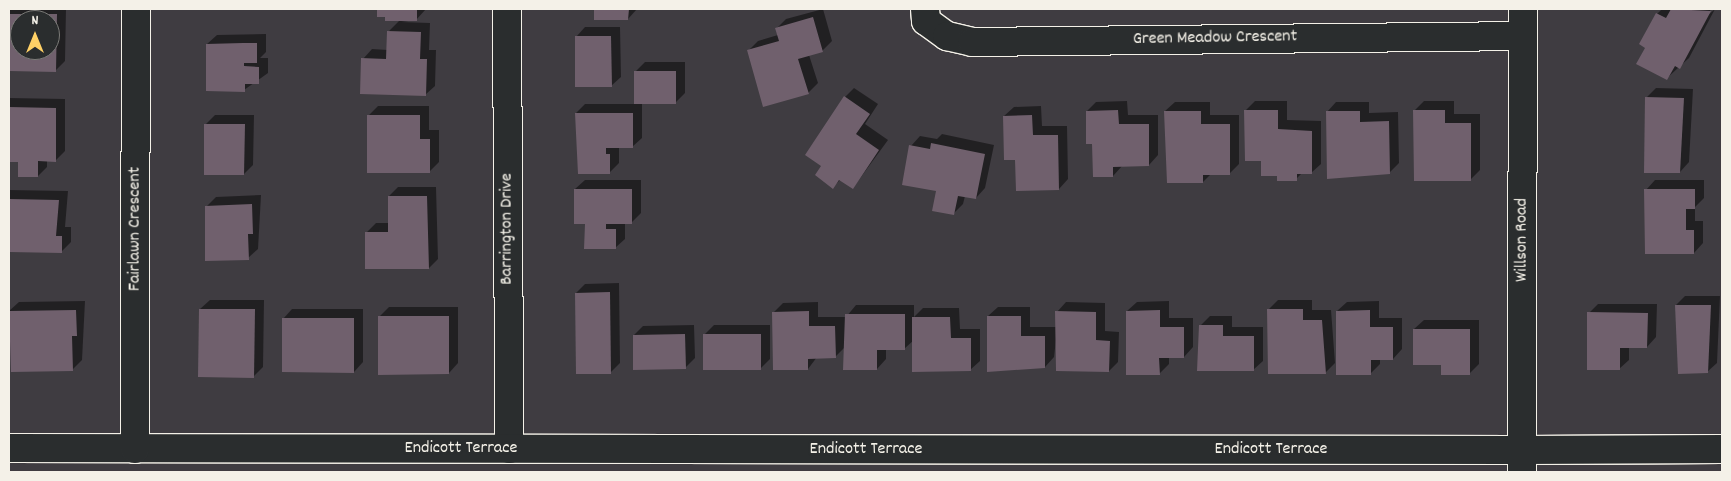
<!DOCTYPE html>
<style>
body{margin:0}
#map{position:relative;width:1731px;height:481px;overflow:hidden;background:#3f3c41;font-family:Dekko,sans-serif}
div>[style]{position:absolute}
.shadow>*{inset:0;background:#0007}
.building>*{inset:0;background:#70606d}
.roads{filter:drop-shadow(1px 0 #f4f1e8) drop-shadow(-1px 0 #f4f1e8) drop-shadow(0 1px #f4f1e8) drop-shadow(0 -1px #f4f1e8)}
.minor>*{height:28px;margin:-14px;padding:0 14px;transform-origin:14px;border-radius:14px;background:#2a2d2e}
.tertiary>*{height:28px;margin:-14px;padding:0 14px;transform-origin:14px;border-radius:14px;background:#2a2d2e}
span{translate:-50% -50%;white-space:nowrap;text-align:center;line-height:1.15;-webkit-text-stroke:5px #2a2d2e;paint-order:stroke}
.street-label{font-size:18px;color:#f4f1e8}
.frame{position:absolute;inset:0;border:10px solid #f4f1e8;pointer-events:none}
.north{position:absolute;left:10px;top:10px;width:50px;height:50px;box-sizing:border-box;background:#2a2d2e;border:1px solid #7b7b78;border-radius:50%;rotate:0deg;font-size:14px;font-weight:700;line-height:20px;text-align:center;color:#f4f1e8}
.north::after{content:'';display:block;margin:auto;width:18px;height:22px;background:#ffd166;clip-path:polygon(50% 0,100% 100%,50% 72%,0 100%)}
</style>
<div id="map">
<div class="shadow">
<div style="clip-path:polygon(evenodd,9px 9px,66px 9px,65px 61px,56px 70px,9px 70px,9px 9px,20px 20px,50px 20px,50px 50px,20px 50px,20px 20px)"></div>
<div style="clip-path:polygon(379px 9px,426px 9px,416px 20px,401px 22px,430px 23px,429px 50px,436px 50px,435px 86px,425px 95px,363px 59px,372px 49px,388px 50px,388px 32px,400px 20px,379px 16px)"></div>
<div style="clip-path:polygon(596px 9px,637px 9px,628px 19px,595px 18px)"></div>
<div style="clip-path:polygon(823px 9px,832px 41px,822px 51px,809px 55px,818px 83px,808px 93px,749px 50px,758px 41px,778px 35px,777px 28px,786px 19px)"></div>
<div style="clip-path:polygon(1662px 9px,1711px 9px,1707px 16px,1715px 9px,1689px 58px,1667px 78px,1646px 47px,1657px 14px)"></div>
<div style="clip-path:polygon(585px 27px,620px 27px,621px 77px,611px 86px,576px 37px)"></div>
<div style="clip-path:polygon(266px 34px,266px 52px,260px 58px,268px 58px,268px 73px,244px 90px,207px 44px,217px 35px)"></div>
<div style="clip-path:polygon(645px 62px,685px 62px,685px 93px,675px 103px,642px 103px,642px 138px,632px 147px,619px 147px,619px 163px,609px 173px,576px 113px,585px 104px,635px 104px,635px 72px)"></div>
<div style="clip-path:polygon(854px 88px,878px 104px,865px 124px,888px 140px,853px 188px,841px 179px,833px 187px,823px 166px,845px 97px)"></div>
<div style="clip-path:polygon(1656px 88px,1693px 89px,1689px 162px,1680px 172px,1646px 98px)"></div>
<div style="clip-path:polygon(9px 98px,65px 99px,65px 151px,55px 161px,47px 160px,47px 167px,38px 176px,19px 161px,9px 160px)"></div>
<div style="clip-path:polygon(1127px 101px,1128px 115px,1158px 115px,1158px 155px,1149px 165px,1123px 165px,1113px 176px,1093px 142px,1087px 111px,1096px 102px)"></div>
<div style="clip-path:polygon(1255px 101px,1287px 101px,1287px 120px,1321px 121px,1321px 164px,1311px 173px,1302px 173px,1296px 179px,1278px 175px,1262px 160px,1246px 110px)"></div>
<div style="clip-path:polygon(1424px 101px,1454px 101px,1454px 114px,1480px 114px,1480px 170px,1471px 179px,1414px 111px)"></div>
<div style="clip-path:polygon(1175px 102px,1210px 102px,1210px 115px,1239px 115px,1239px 164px,1229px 174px,1211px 174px,1203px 182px,1165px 111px)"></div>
<div style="clip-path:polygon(1336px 102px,1369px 102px,1369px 113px,1398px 112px,1399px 163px,1390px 172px,1327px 112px)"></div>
<div style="clip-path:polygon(378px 106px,429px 106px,429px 130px,439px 130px,439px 162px,429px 172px,369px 115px)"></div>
<div style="clip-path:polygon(1041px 106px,1042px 126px,1067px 126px,1068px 179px,1059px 189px,1016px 159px,1004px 116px,1014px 107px)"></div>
<div style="clip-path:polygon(215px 115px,254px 115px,253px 165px,244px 174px,206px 124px)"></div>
<div style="clip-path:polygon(942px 134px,994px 145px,985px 188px,976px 198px,965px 196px,963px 204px,953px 214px,911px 146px,920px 136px,937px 139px)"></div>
<div style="clip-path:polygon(585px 180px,641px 180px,641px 213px,631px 223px,625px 223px,625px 239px,615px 248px,586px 223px,575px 189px)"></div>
<div style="clip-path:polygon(1655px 180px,1704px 180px,1704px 198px,1695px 207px,1695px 221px,1703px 221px,1703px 243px,1694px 253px,1646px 190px)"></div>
<div style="clip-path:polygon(398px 187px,436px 187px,438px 259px,429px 268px,367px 232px,376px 223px,389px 223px,389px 196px)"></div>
<div style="clip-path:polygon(9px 190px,68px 191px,65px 227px,71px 227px,71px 242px,61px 252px,9px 251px)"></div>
<div style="clip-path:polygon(261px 195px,258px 249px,248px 258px,207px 206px,216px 197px)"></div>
<div style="clip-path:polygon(619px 283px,620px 363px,610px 373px,576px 293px,585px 284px)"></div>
<div style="clip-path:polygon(1685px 296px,1720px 296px,1717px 363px,1707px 372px,1676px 305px)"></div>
<div style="clip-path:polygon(210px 300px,264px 300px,263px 367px,254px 376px,200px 309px)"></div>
<div style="clip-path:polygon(1278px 300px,1312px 300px,1312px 310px,1331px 310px,1335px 363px,1325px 373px,1268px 310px)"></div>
<div style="clip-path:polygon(85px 301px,82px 360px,72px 370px,9px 311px,19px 302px)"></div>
<div style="clip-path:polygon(1169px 301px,1169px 318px,1193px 318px,1193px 347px,1184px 357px,1169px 357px,1169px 364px,1159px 374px,1127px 311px,1137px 302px)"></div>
<div style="clip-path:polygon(1379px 301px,1379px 318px,1402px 318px,1402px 349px,1393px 359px,1380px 359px,1380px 364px,1370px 374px,1337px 311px,1347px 302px)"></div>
<div style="clip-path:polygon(818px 302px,818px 317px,846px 317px,856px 305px,914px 305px,914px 317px,923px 308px,959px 308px,960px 329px,980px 329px,980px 361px,970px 370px,914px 340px,904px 349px,886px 349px,886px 359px,877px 369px,845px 347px,835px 357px,817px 357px,808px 369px,774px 312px,783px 303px)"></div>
<div style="clip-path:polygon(1066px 302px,1105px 303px,1105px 331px,1119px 332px,1118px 362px,1109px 371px,1057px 331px,1054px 357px,1045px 367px,988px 316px,998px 307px,1030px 307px,1030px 327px,1057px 327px,1057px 312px)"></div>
<div style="clip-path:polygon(1598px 304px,1657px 304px,1656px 337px,1647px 347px,1629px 346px,1629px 360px,1619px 369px,1589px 313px)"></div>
<div style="clip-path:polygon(389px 307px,458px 307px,458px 363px,449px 373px,379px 317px)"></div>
<div style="clip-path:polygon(292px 309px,363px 309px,363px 362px,354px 372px,283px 319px)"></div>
<div style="clip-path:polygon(1210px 316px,1232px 316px,1232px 327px,1263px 327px,1263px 361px,1253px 370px,1200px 326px)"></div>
<div style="clip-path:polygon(1424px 320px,1479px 320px,1479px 364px,1470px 373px,1442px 364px,1414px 329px)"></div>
<div style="clip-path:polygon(694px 325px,695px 358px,685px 368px,634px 335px,643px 326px)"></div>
<div style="clip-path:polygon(714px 325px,770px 325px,770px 359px,761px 368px,704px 335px)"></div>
</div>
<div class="building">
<div style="clip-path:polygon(377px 9px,417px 9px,417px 21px,385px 21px,385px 17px,377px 17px)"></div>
<div style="clip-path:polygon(594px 9px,629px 9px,628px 20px,594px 20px)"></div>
<div style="clip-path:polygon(1671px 9px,1711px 11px,1680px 69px,1675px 66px,1667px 80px,1636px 64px,1645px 48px,1639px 44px,1656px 13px,1666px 18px)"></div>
<div style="clip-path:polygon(evenodd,9px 14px,57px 14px,56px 72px,9px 71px,9px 14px,20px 20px,50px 20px,50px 50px,20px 50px,20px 20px)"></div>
<div style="clip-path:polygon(813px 17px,823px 52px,798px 59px,809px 94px,763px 107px,747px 50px,779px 41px,775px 28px)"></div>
<div style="clip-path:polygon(387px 31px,421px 32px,420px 59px,427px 59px,426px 96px,360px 94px,361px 58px,386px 59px)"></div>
<div style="clip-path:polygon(575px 36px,611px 36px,612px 87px,575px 87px)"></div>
<div style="clip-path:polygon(243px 43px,257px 43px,257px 63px,244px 63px,244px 66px,259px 67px,259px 84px,245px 84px,245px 92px,206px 91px,206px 44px)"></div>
<div style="clip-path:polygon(634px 71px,676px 71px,676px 104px,634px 104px)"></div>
<div style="clip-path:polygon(844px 96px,870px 114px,856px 134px,879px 150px,853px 189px,839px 180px,833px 189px,815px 175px,821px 166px,805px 155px)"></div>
<div style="clip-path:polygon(1645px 97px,1684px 98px,1680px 173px,1644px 173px)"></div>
<div style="clip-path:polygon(9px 107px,56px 108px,56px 162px,38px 161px,38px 177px,18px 177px,18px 162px,9px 162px)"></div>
<div style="clip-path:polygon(1118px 110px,1119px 124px,1149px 124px,1149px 166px,1113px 167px,1113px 177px,1093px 177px,1092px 144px,1086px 144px,1086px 111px)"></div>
<div style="clip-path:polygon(1244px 110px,1278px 110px,1278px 129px,1312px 131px,1312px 174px,1297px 174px,1297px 181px,1277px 181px,1277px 176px,1261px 176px,1261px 161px,1245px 161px)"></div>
<div style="clip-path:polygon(1413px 110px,1445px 110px,1445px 123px,1471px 123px,1471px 181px,1414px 181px)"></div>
<div style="clip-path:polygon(1164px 111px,1201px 111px,1201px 124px,1230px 124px,1230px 175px,1203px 175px,1203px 183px,1167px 183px)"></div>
<div style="clip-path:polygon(1326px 111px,1360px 111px,1360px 122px,1389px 121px,1390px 174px,1327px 179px)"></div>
<div style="clip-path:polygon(575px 113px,633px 113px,633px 148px,606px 148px,606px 154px,610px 154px,610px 174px,578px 174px)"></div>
<div style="clip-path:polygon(367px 115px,420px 115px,420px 139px,430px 139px,430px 173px,367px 173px)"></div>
<div style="clip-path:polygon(1032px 115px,1033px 135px,1058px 135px,1059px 190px,1016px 191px,1015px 160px,1004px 160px,1003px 116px)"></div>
<div style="clip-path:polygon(204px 124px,245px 124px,244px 175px,204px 175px)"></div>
<div style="clip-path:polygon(931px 143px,985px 154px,976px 199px,958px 196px,954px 215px,932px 211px,936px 191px,902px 185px,909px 145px,930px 149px)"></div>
<div style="clip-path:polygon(574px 189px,632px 189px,632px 224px,606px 224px,606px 229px,616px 229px,616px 249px,584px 249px,585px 224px,574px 224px)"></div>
<div style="clip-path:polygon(1644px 189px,1695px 189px,1695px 209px,1686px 209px,1686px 230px,1694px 230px,1694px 254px,1645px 254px)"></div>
<div style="clip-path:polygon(388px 196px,427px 196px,429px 269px,365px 269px,365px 232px,388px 232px)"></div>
<div style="clip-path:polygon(9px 199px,59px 200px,56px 236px,62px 236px,62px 253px,9px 252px)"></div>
<div style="clip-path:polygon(252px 204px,253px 234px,248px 234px,249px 260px,205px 261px,205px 206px)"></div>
<div style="clip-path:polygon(610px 292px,611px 374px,576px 374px,575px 293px)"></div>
<div style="clip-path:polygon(1675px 305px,1711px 305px,1708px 373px,1678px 374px)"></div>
<div style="clip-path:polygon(199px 309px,255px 309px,254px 378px,198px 377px)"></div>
<div style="clip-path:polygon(1267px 309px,1303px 309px,1303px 320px,1322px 320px,1326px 374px,1268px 374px)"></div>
<div style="clip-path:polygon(76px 310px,77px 336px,72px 336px,73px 371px,11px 372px,9px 311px)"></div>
<div style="clip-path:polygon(1160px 310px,1160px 327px,1184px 327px,1184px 358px,1159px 358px,1160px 375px,1126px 375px,1126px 311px)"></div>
<div style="clip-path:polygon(1370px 310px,1370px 327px,1393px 327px,1393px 360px,1371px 360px,1371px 375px,1336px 375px,1336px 311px)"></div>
<div style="clip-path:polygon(809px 311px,809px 326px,835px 326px,836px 358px,808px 359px,808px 370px,773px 370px,772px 312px)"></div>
<div style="clip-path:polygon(1055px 311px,1096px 312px,1096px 340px,1110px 341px,1109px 372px,1056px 371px)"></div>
<div style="clip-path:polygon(1587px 312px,1648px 313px,1647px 348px,1620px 348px,1620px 370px,1587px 370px)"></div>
<div style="clip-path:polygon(845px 314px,905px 314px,905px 350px,877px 350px,877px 370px,843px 370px)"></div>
<div style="clip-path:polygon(378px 316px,449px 316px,449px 374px,378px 375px)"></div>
<div style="clip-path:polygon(987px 316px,1021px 316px,1021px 336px,1045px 336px,1045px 368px,987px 372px)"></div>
<div style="clip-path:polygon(912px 317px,950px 317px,951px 338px,971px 338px,971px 371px,912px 372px)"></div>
<div style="clip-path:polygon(282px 318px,354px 318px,354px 373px,282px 372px)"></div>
<div style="clip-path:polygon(1199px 325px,1223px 325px,1223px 336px,1254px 336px,1254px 371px,1197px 371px)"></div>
<div style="clip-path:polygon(1413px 329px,1470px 329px,1470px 375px,1441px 375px,1441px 365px,1413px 365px)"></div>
<div style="clip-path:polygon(685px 334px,686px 369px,633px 370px,633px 335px)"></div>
<div style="clip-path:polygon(703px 334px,761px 334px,761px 370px,703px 370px)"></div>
</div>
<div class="roads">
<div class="minor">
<div style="left:507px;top:9px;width:440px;rotate:89.7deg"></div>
<div style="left:925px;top:9px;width:12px;rotate:85deg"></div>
<div style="left:926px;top:21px;width:26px;rotate:36deg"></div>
<div style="left:947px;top:36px;width:26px;rotate:13deg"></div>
<div style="left:972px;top:42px;width:551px;rotate:-0.62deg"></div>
<div style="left:9px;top:448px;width:1513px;rotate:0.08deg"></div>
<div style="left:135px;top:449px;width:440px;rotate:-89.9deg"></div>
</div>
<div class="tertiary">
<div style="left:1522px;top:450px;width:200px;rotate:-0.3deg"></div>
<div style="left:1522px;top:472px;width:463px;rotate:-89.9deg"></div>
</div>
</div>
<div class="street-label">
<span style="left:1215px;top:39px;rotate:-1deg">Green Meadow Crescent</span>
<span style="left:136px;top:229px;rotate:-90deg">Fairlawn Crescent</span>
<span style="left:508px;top:229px;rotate:-90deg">Barrington Drive</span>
<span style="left:1523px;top:240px;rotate:-90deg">Willson Road</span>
<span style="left:461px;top:449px">Endicott Terrace</span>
<span style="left:866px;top:450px">Endicott Terrace</span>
<span style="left:1271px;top:450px">Endicott Terrace</span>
</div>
<div class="frame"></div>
<div class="north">N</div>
</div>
